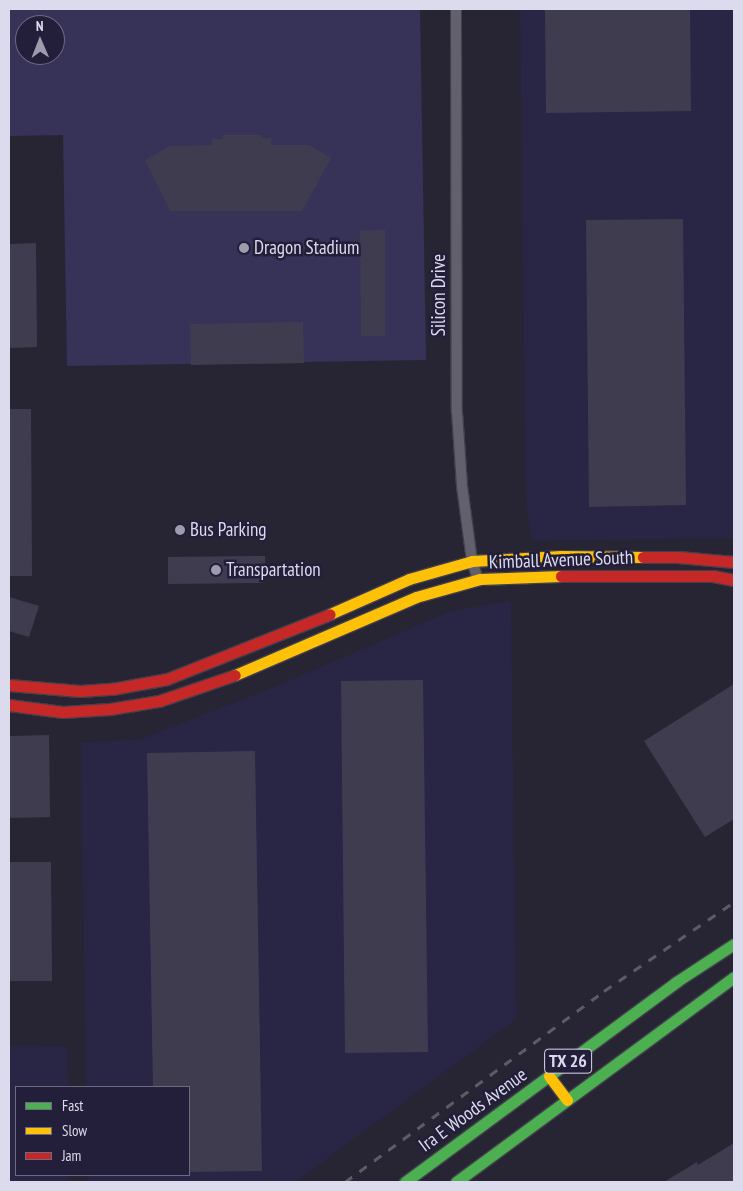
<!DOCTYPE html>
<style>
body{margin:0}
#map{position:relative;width:743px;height:1191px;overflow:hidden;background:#272534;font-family:"PT Sans Narrow",sans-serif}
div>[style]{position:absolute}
.built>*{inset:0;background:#292544}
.green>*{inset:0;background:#373258}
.building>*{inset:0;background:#403c50}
.roads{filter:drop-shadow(1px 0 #42404d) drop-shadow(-1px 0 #42404d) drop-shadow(0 1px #42404d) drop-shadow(0 -1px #42404d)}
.street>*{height:10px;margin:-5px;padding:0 5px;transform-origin:5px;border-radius:5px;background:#61606c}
.fast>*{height:11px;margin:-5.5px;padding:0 5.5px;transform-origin:5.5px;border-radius:5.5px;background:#4caf50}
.slow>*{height:11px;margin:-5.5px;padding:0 5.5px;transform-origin:5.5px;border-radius:5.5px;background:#ffc107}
.jam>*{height:11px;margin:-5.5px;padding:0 5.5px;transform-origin:5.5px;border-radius:5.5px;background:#c62828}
.rail>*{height:3px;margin-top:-1.5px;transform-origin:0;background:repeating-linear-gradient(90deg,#5d5b67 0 9px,transparent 0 18px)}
.dots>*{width:14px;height:14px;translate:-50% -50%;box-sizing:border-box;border:2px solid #231f3a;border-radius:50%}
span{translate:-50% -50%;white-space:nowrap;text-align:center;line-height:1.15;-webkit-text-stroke:5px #231f3a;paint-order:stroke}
.shield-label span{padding:1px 4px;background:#231f3a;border:1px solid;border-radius:4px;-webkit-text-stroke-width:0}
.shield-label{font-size:18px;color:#dcdbed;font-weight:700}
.poi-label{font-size:19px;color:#dcdbed}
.left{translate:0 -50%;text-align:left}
.street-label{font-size:19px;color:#dcdbed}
.frame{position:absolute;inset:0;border:10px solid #dcdbed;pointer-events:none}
.legend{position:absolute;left:15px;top:1086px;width:175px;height:90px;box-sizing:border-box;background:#231f3a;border:1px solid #6d6a82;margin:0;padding:6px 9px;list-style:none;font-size:15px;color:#dcdbed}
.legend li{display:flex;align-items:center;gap:10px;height:25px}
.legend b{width:25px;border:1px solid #6d6a82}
.north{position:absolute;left:15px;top:15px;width:50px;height:50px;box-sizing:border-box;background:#231f3a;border:1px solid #6d6a82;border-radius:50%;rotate:359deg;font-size:14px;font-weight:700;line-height:20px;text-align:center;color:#dcdbed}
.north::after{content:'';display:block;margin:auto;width:18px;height:22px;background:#9d9bac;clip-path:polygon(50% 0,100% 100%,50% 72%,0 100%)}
</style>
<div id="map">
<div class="built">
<div style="clip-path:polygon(520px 9px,734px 9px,734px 538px,532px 541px,526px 503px)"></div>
<div style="clip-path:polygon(511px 601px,516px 1019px,295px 1182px,88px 1182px,88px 1175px,189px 1175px,189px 1087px,86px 1087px,81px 743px,141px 739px,267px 690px,451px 611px)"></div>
<div style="clip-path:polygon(9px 1045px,67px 1047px,68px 1087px,16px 1087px,16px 1175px,68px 1175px,68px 1182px,9px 1182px)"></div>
</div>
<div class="green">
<div style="clip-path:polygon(evenodd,9px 9px,420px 9px,426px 360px,67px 366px,63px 135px,9px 136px,9px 9px,25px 25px,55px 25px,55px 55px,25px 55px,25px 25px)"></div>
</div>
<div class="building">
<div style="clip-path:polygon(545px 9px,690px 9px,691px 111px,546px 113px)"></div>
<div style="clip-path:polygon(223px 135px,261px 135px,261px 138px,271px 138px,271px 145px,309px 145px,331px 158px,302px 211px,170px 211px,145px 160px,170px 146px,212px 145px,212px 139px,223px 139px)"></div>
<div style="clip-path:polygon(683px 219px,686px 505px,589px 507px,586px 220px)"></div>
<div style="clip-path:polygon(385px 230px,385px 336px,361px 336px,360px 231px)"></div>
<div style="clip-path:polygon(36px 243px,37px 347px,9px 348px,9px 244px)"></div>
<div style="clip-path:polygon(303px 322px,304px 363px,191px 365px,190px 324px)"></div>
<div style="clip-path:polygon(9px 409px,31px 409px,32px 576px,9px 576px)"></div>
<div style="clip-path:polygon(265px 556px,265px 583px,168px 584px,168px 557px)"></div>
<div style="clip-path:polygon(9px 597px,39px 606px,29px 637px,9px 631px)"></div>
<div style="clip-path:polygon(423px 680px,428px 1052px,345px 1053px,341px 681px)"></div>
<div style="clip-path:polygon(734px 684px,734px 819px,705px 837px,644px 741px)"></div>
<div style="clip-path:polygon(49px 735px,50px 817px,9px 818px,9px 736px)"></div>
<div style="clip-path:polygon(255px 751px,262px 1171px,189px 1172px,189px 1087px,153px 1087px,147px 753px)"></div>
<div style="clip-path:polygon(9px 862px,51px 862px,52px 981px,9px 981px)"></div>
<div style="clip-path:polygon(734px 1143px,734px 1182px,664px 1182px,697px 1162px,698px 1165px)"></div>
</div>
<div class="roads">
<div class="street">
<div style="left:456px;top:9px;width:403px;rotate:89.9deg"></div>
<div style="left:457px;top:412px;width:74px;rotate:86.1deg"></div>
<div style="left:462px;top:486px;width:76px;rotate:82.4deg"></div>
<div style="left:472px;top:561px;width:20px;rotate:72deg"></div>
</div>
<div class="fast">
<div style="left:405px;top:1182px;width:337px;rotate:-36.4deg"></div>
<div style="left:676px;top:982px;width:69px;rotate:-33.2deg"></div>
<div style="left:456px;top:1182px;width:345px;rotate:-36.4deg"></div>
</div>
<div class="slow">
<div style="left:330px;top:614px;width:86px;rotate:-23.9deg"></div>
<div style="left:409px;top:579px;width:66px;rotate:-15.9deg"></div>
<div style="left:472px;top:561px;width:89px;rotate:-3.2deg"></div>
<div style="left:561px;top:556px;width:82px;rotate:0.7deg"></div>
<div style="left:235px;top:675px;width:197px;rotate:-23.3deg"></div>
<div style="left:416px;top:597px;width:66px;rotate:-15.7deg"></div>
<div style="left:480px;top:579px;width:81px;rotate:-2.1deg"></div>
<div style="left:549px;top:1076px;width:30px;rotate:53deg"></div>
</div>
<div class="jam">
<div style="left:643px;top:557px;width:35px"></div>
<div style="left:678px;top:557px;width:56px;rotate:5.1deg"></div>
<div style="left:561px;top:576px;width:152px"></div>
<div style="left:713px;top:576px;width:21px;rotate:11deg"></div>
<div style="left:9px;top:685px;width:71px;rotate:4.8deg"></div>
<div style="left:80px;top:691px;width:32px;rotate:-4deg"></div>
<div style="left:112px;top:689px;width:56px;rotate:-10.3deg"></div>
<div style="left:167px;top:679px;width:175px;rotate:-21.7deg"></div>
<div style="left:9px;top:705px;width:54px;rotate:7.4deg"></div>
<div style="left:63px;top:712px;width:47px;rotate:-3.7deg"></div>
<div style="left:110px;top:709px;width:50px;rotate:-9.3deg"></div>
<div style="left:159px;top:701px;width:80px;rotate:-18.9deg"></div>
</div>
</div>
<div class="rail">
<div style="left:345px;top:1182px;width:322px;rotate:-36.4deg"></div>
<div style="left:604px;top:991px;width:158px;rotate:-34.4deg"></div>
</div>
<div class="dots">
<div style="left:244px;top:248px;background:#9d9bac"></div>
<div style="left:180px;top:530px;background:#9d9bac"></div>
<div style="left:216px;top:570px;background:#9d9bac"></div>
</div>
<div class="shield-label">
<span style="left:568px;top:1061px">TX 26</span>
</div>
<div class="poi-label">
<span class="left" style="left:254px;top:248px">Dragon Stadium</span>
<span class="left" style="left:190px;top:530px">Bus Parking</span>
<span class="left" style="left:226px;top:570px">Transpartation</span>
</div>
<div class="street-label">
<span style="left:439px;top:295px;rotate:-90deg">Silicon Drive</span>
<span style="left:561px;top:560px;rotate:-2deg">Kimball Avenue South</span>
<span style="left:473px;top:1110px;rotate:-36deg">Ira E Woods Avenue</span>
</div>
<div class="frame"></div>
<ul class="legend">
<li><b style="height:6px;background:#4caf50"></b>Fast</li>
<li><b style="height:6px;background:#ffc107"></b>Slow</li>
<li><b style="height:6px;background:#c62828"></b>Jam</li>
</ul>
<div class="north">N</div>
</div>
